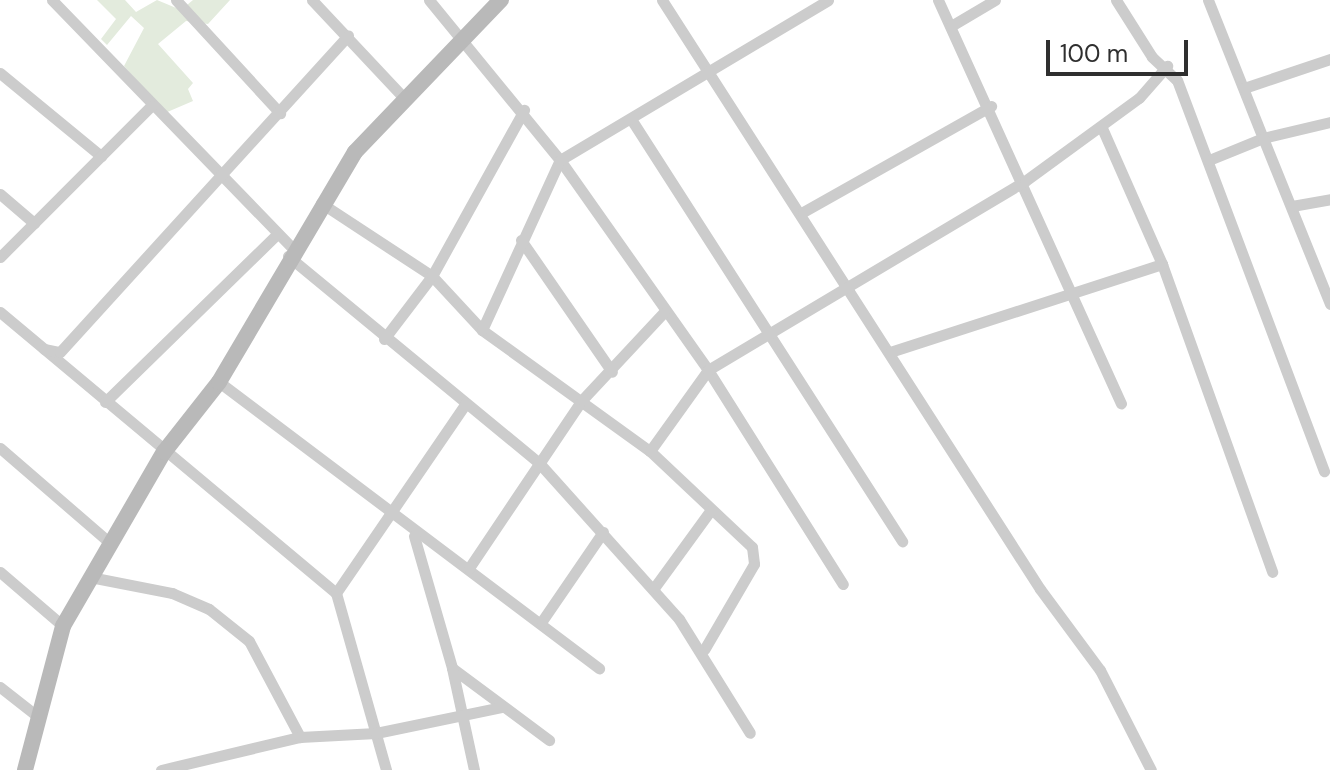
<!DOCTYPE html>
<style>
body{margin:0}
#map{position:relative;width:1330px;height:770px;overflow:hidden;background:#fff;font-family:"DM Sans",sans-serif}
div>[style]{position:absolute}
.green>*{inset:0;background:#e3ebdd}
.street>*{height:11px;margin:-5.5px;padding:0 5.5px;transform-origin:5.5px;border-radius:5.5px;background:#ccc}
.secondary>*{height:16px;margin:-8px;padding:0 8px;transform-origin:8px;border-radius:8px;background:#b9b9b9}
span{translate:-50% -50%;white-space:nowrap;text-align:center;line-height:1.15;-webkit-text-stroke:8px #fff;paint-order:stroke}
.scale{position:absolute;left:1046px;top:40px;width:142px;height:36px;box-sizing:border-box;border:4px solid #2f2f2f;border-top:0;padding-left:10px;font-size:24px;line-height:28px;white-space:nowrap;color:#2f2f2f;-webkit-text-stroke:6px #fff;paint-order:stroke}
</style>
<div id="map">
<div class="green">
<div style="clip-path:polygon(97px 0,125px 0,136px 12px,157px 0,181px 10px,193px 0,230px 0,208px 24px,186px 21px,158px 44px,193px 83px,188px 89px,193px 101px,165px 113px,124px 66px,144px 28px,131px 16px,107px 45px,101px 39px,116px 19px)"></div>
</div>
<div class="street">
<div style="left:52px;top:0;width:345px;rotate:45.9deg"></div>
<div style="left:176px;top:0;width:154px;rotate:47.4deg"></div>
<div style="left:312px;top:0;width:132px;rotate:46.8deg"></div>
<div style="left:429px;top:0;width:207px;rotate:50.7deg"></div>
<div style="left:560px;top:160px;width:257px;rotate:54.8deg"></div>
<div style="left:708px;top:370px;width:253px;rotate:57.8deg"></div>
<div style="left:662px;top:0;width:700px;rotate:57.31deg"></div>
<div style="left:1040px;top:589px;width:101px;rotate:53.5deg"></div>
<div style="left:1100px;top:670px;width:112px;rotate:63deg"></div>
<div style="left:938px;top:0;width:443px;rotate:65.6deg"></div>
<div style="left:1116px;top:0;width:67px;rotate:57.7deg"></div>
<div style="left:1152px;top:57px;width:34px;rotate:43deg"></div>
<div style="left:1177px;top:80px;width:418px;rotate:69.4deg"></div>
<div style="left:1208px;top:0;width:149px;rotate:68.3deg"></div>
<div style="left:1263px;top:138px;width:69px;rotate:-13.4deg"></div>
<div style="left:951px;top:26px;width:51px;rotate:-30.6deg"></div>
<div style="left:0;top:73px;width:131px;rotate:39.4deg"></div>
<div style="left:1244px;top:88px;width:91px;rotate:-18.6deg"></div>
<div style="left:631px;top:119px;width:502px;rotate:57.29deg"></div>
<div style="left:1102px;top:128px;width:149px;rotate:66.2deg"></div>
<div style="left:1162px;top:264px;width:327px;rotate:70.3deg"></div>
<div style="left:1209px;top:160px;width:58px;rotate:-22.2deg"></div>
<div style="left:1263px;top:138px;width:179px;rotate:68deg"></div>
<div style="left:0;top:194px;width:45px;rotate:40.5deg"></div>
<div style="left:321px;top:203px;width:133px;rotate:33.3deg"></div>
<div style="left:432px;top:276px;width:74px;rotate:47.2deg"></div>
<div style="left:482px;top:330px;width:207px;rotate:35.8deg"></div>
<div style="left:650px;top:451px;width:140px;rotate:43.3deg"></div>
<div style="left:752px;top:547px;width:17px;rotate:83deg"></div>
<div style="left:754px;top:564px;width:99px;rotate:120.2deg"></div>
<div style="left:1292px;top:206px;width:39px;rotate:-10deg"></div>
<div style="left:803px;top:212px;width:216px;rotate:-29.4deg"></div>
<div style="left:521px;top:240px;width:160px;rotate:55.4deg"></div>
<div style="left:288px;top:256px;width:327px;rotate:39.5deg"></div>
<div style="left:540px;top:464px;width:208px;rotate:48.1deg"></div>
<div style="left:679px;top:619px;width:134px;rotate:58.1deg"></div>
<div style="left:0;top:257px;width:214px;rotate:-45deg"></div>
<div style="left:0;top:312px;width:438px;rotate:39.9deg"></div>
<div style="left:336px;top:593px;width:184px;rotate:74.2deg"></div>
<div style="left:482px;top:330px;width:187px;rotate:-65.4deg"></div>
<div style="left:560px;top:160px;width:312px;rotate:-30.8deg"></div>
<div style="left:384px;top:339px;width:79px;rotate:-52.7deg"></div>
<div style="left:432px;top:276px;width:190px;rotate:-61deg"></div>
<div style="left:44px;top:349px;width:16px;rotate:11deg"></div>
<div style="left:60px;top:352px;width:428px;rotate:-47.7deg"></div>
<div style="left:890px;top:352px;width:286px;rotate:-17.9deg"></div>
<div style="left:219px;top:382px;width:476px;rotate:37deg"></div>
<div style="left:105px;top:402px;width:240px;rotate:-44.3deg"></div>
<div style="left:0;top:448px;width:144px;rotate:40.8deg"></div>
<div style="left:650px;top:451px;width:100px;rotate:-54.4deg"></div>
<div style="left:708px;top:370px;width:369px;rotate:-30.8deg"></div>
<div style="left:1025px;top:181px;width:141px;rotate:-36.1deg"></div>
<div style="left:1139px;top:98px;width:43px;rotate:-48.8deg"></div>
<div style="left:414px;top:536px;width:137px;rotate:73.9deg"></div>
<div style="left:452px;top:668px;width:121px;rotate:36.6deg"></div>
<div style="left:469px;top:568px;width:202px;rotate:-56.1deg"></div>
<div style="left:582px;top:400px;width:119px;rotate:-47deg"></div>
<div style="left:0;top:572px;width:83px;rotate:40.6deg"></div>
<div style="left:90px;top:577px;width:84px;rotate:11deg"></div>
<div style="left:172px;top:593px;width:40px;rotate:23.4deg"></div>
<div style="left:209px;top:609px;width:51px;rotate:38.7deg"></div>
<div style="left:249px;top:641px;width:109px;rotate:62deg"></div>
<div style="left:654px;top:588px;width:95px;rotate:-54deg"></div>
<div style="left:336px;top:593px;width:230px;rotate:-55.6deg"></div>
<div style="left:542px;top:621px;width:108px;rotate:-55.6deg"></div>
<div style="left:452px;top:668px;width:104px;rotate:77.8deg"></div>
<div style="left:0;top:687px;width:47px;rotate:38.1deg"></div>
<div style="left:161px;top:770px;width:143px;rotate:-13.4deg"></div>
<div style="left:300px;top:737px;width:76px;rotate:-3deg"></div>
<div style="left:376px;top:733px;width:129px;rotate:-11.7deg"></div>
</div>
<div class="secondary">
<div style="left:25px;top:770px;width:149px;rotate:-75.2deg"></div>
<div style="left:63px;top:626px;width:201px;rotate:-59.9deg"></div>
<div style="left:164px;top:452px;width:89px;rotate:-51.8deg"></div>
<div style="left:219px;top:382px;width:267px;rotate:-59.4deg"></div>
<div style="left:355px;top:152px;width:211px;rotate:-46.2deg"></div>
</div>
<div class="scale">100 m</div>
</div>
